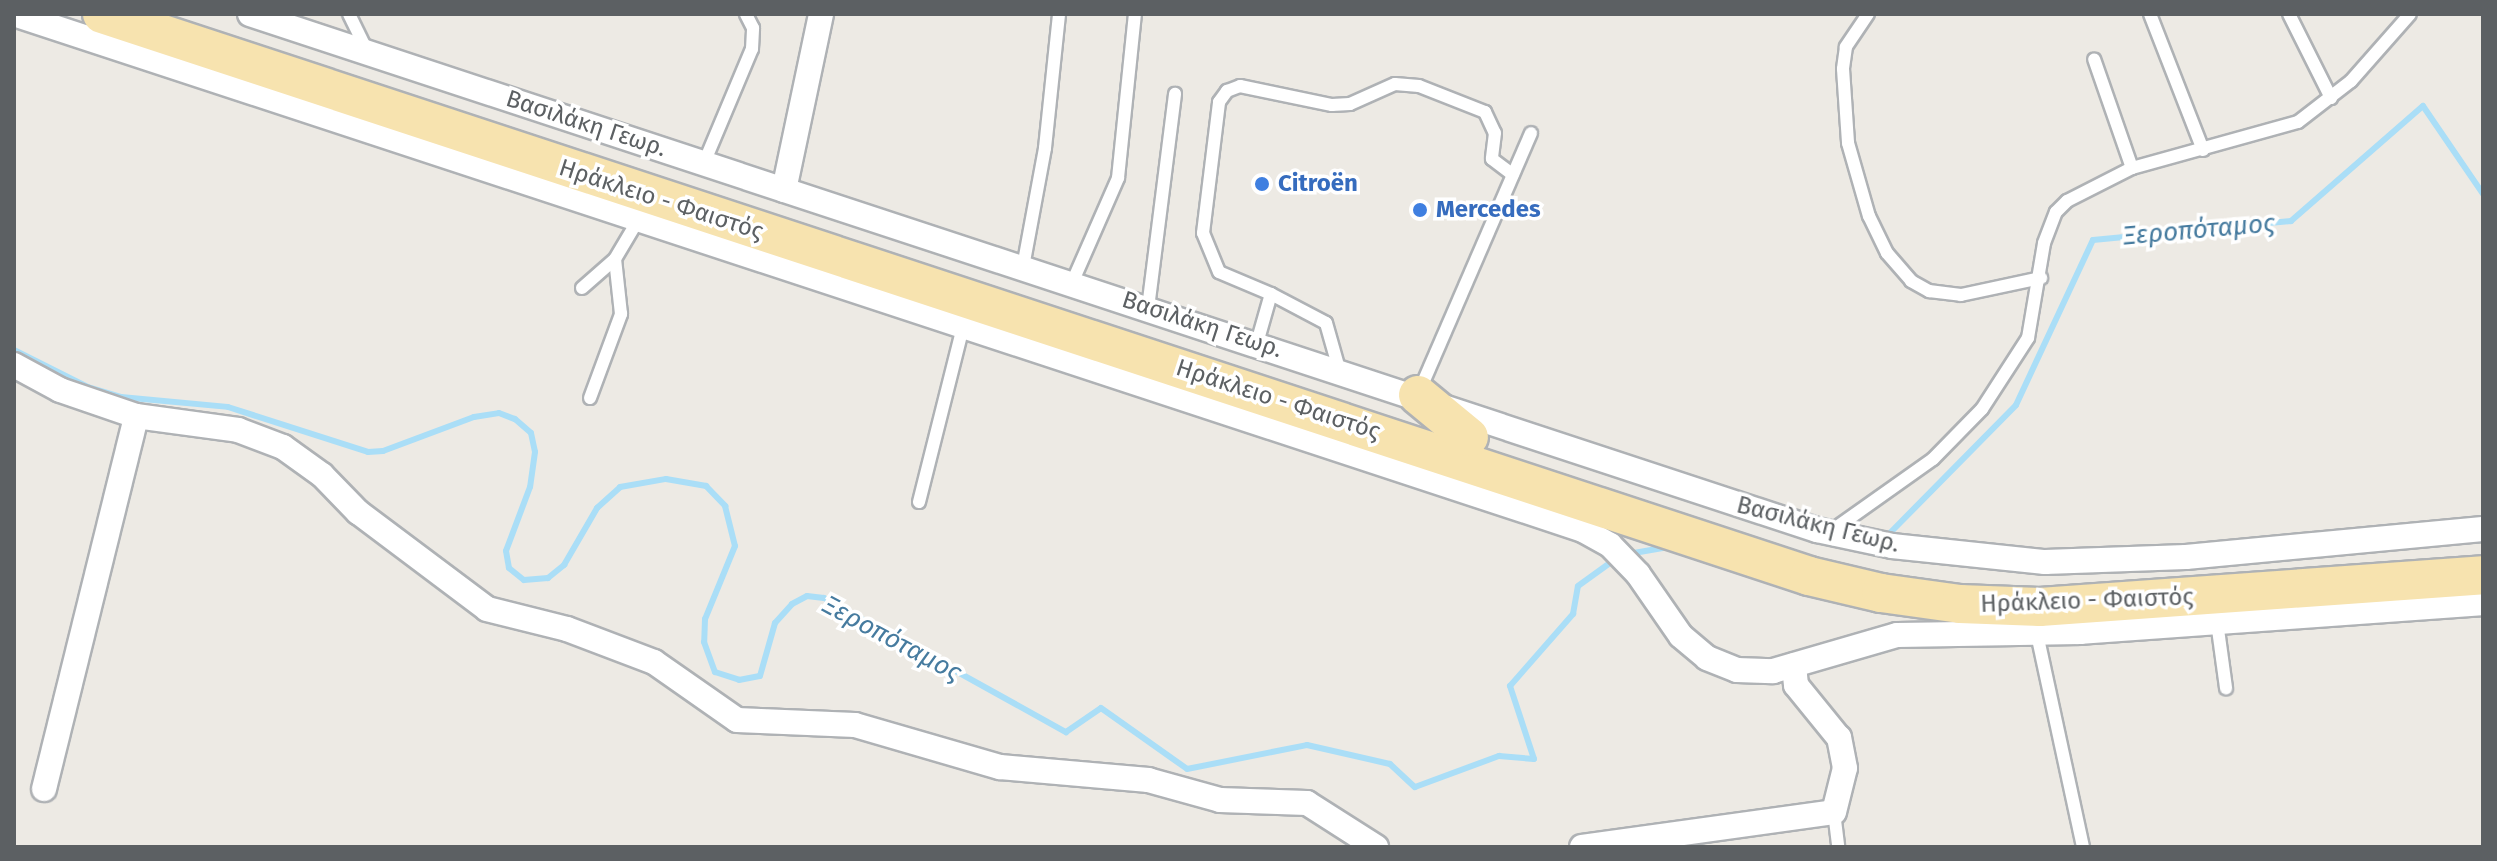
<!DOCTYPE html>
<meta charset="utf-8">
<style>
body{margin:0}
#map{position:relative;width:2497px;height:861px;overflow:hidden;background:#edeae4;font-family:"Fira Sans",sans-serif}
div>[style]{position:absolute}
.stream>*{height:6px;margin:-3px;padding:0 3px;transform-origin:3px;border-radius:3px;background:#aadef7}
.roads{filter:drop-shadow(2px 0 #afb2b5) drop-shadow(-2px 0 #afb2b5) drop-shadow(0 2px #afb2b5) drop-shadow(0 -2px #afb2b5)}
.service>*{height:12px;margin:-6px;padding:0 6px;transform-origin:6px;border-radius:6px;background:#fff}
.minor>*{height:24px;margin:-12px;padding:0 12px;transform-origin:12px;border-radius:12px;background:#fff}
.primary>*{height:38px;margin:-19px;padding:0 19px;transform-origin:19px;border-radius:19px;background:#f7e3af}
.dots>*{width:22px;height:22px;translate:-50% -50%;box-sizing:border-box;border:4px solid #fff;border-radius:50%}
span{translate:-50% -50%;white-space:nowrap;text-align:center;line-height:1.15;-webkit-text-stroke:7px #fff;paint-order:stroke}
.street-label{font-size:24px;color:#5c6063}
.shop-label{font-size:24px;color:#366cbe;font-weight:700}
.left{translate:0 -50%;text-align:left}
.water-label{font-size:26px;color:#467b9f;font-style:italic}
.frame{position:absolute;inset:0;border:16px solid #5c6063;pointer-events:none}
</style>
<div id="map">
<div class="stream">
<div style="left:14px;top:350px;width:83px;rotate:26.6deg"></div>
<div style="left:88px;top:387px;width:34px;rotate:17deg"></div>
<div style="left:121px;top:397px;width:107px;rotate:5.3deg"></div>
<div style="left:228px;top:407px;width:147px;rotate:17.8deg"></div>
<div style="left:368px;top:452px;width:15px;rotate:-4deg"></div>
<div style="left:383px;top:451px;width:97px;rotate:-20.5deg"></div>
<div style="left:474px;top:417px;width:25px;rotate:-9deg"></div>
<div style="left:499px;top:413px;width:17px;rotate:21deg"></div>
<div style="left:515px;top:419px;width:21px;rotate:41deg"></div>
<div style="left:531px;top:433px;width:19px;rotate:78deg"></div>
<div style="left:535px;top:452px;width:35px;rotate:98deg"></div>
<div style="left:530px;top:487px;width:68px;rotate:110.6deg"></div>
<div style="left:506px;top:551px;width:17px;rotate:80deg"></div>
<div style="left:509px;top:568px;width:19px;rotate:39deg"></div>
<div style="left:524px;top:580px;width:24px;rotate:-5deg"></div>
<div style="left:548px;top:578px;width:21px;rotate:-39deg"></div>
<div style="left:564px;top:565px;width:66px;rotate:-59.9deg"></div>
<div style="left:597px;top:508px;width:31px;rotate:-42deg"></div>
<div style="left:620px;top:487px;width:47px;rotate:-9.9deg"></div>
<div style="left:666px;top:479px;width:41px;rotate:9.9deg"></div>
<div style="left:706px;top:486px;width:28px;rotate:46deg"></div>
<div style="left:725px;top:506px;width:41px;rotate:76deg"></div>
<div style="left:735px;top:546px;width:79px;rotate:112.3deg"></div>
<div style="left:705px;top:619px;width:23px;rotate:92deg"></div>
<div style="left:704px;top:642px;width:32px;rotate:70deg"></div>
<div style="left:715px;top:672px;width:25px;rotate:18deg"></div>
<div style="left:739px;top:680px;width:21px;rotate:-11deg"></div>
<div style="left:760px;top:676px;width:55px;rotate:-74.2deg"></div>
<div style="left:775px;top:623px;width:25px;rotate:-48deg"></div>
<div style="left:792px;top:604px;width:17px;rotate:-28deg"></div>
<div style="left:807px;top:596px;width:17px;rotate:7deg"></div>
<div style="left:824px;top:598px;width:277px;rotate:29deg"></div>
<div style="left:1066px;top:732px;width:42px;rotate:-34.4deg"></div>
<div style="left:1101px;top:708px;width:105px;rotate:35.3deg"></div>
<div style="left:1187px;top:769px;width:122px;rotate:-11.3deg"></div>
<div style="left:1307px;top:745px;width:85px;rotate:12.9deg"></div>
<div style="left:1390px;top:764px;width:34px;rotate:43deg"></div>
<div style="left:1415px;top:787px;width:90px;rotate:-20.3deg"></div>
<div style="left:1499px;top:756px;width:35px;rotate:5deg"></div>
<div style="left:1534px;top:759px;width:77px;rotate:-108.2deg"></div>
<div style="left:1510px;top:686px;width:96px;rotate:-48.8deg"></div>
<div style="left:1573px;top:614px;width:28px;rotate:-80deg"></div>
<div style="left:1578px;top:586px;width:44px;rotate:-35.8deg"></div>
<div style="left:1888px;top:535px;width:182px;rotate:-45.4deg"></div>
<div style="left:2016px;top:405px;width:182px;rotate:-65deg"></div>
<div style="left:2093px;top:240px;width:199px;rotate:-5.5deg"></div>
<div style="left:2291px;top:221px;width:175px;rotate:-41.1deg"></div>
<div style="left:2423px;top:106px;width:107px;rotate:55.7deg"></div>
<div style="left:1628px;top:554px;width:41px;rotate:-9.9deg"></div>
</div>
<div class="roads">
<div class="service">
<div style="left:349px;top:14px;width:39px;rotate:64deg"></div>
<div style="left:1868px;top:14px;width:40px;rotate:124deg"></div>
<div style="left:1846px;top:47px;width:22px;rotate:98deg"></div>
<div style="left:1843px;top:69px;width:74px;rotate:86.1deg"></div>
<div style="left:1848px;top:143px;width:76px;rotate:74deg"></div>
<div style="left:1869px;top:216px;width:41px;rotate:64.1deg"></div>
<div style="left:1887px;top:253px;width:37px;rotate:49deg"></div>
<div style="left:1911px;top:281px;width:21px;rotate:29deg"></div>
<div style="left:1929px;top:291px;width:32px;rotate:7deg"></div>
<div style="left:1961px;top:295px;width:82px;rotate:-12deg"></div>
<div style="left:2150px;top:14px;width:146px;rotate:68.7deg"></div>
<div style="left:2289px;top:14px;width:94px;rotate:63.4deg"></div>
<div style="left:704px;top:163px;width:124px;rotate:-67.2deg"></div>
<div style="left:752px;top:49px;width:21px;rotate:-87deg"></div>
<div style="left:753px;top:28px;width:16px;rotate:-117deg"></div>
<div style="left:2132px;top:168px;width:172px;rotate:-15.5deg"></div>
<div style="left:2298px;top:122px;width:67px;rotate:-37.7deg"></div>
<div style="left:2351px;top:81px;width:89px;rotate:-48.6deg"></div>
<div style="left:1023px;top:267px;width:121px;rotate:-79.5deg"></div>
<div style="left:1045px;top:148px;width:135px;rotate:-84deg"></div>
<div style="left:1072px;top:283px;width:115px;rotate:-66.3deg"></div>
<div style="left:1118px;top:178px;width:165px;rotate:-84.1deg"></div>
<div style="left:582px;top:288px;width:44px;rotate:-41.3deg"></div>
<div style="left:1271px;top:294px;width:62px;rotate:27.8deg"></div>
<div style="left:1326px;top:323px;width:48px;rotate:74.2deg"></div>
<div style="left:1148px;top:308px;width:216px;rotate:-82.8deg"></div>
<div style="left:1257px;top:343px;width:51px;rotate:-74.1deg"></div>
<div style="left:1271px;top:294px;width:56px;rotate:-157.1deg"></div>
<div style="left:1219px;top:272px;width:42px;rotate:-112.3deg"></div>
<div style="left:1203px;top:233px;width:132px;rotate:-83deg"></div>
<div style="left:1219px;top:102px;width:14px;rotate:-54deg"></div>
<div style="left:1227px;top:91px;width:14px;rotate:-21deg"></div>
<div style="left:1240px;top:86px;width:94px;rotate:11.7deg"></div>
<div style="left:1332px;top:105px;width:18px;rotate:-3deg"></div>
<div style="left:1350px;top:104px;width:49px;rotate:-24deg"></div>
<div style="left:1395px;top:84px;width:24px;rotate:5deg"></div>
<div style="left:1419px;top:86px;width:71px;rotate:21.5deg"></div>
<div style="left:1485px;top:112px;width:23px;rotate:65deg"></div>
<div style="left:1495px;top:133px;width:26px;rotate:97deg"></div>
<div style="left:1492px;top:159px;width:26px;rotate:37deg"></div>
<div style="left:1419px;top:392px;width:282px;rotate:-66.6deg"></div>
<div style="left:590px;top:398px;width:90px;rotate:-69.7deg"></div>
<div style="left:621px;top:314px;width:55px;rotate:-96.2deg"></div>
<div style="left:615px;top:259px;width:43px;rotate:-59.3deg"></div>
<div style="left:919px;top:502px;width:180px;rotate:-75.9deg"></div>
<div style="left:1830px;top:532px;width:126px;rotate:-35.3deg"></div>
<div style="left:1933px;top:459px;width:70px;rotate:-45.6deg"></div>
<div style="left:1982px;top:409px;width:85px;rotate:-57.1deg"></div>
<div style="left:2028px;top:338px;width:96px;rotate:-80.4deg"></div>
<div style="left:2044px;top:243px;width:33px;rotate:-69deg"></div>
<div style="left:2056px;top:212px;width:16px;rotate:-45deg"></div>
<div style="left:2067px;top:201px;width:73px;rotate:-26.9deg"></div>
<div style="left:2132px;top:168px;width:115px;rotate:-109.2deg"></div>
<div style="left:2217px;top:622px;width:67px;rotate:82.2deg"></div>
<div style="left:2037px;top:634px;width:218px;rotate:77.8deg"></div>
<div style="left:1834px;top:812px;width:35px;rotate:83deg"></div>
</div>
<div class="minor">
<div style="left:14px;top:14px;width:1652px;rotate:18.2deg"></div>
<div style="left:1583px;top:530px;width:31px;rotate:29deg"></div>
<div style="left:1610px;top:545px;width:40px;rotate:46deg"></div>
<div style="left:1638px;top:574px;width:75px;rotate:55.3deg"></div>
<div style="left:1681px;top:636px;width:34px;rotate:40deg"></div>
<div style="left:1707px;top:658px;width:32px;rotate:22deg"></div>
<div style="left:1737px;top:670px;width:36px;rotate:2deg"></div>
<div style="left:1773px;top:671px;width:129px;rotate:-16.2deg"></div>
<div style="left:1897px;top:635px;width:183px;rotate:-0.9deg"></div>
<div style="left:2080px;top:632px;width:404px;rotate:-4.1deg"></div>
<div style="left:250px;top:14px;width:1650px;rotate:18.23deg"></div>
<div style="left:1817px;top:530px;width:77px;rotate:12deg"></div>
<div style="left:1892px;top:546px;width:154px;rotate:6deg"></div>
<div style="left:2045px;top:562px;width:141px;rotate:-2deg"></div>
<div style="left:2186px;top:557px;width:298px;rotate:-5.4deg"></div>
<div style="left:784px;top:190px;width:180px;rotate:-78.1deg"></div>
<div style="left:14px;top:365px;width:52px;rotate:28.5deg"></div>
<div style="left:60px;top:390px;width:80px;rotate:18.9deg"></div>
<div style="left:136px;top:416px;width:103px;rotate:7.8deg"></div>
<div style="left:238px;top:430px;width:48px;rotate:20.7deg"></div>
<div style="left:283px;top:447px;width:48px;rotate:35.7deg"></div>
<div style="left:322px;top:475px;width:52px;rotate:45.8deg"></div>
<div style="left:358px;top:512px;width:161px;rotate:36.9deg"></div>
<div style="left:487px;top:609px;width:82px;rotate:14deg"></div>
<div style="left:567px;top:629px;width:93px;rotate:20.8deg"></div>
<div style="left:654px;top:662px;width:101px;rotate:34.9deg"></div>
<div style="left:737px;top:720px;width:118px;rotate:2.4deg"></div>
<div style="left:855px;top:725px;width:151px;rotate:16.2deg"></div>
<div style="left:1000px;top:767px;width:149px;rotate:5deg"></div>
<div style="left:1148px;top:780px;width:75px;rotate:15.5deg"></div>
<div style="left:1220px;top:800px;width:87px;rotate:2deg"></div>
<div style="left:1307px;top:803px;width:82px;rotate:32.5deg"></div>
<div style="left:44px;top:789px;width:384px;rotate:-76.1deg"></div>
<div style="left:1582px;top:847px;width:254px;rotate:-7.9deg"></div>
<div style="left:1834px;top:812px;width:45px;rotate:-76deg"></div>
<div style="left:1845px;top:768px;width:31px;rotate:-101deg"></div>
<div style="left:1839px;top:738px;width:68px;rotate:-129.1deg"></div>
<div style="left:1796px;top:685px;width:20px;rotate:-96deg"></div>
</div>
<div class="primary">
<div style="left:102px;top:14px;width:1797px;rotate:18.22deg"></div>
<div style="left:1809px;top:576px;width:74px;rotate:13.3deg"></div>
<div style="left:1881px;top:593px;width:80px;rotate:7.9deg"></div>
<div style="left:1960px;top:604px;width:80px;rotate:2.1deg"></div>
<div style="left:2040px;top:607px;width:444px;rotate:-4.1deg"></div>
<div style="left:1418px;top:395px;width:66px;rotate:39.5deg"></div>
</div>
</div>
<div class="dots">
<div style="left:1262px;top:184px;background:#3f7fe0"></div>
<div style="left:1420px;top:210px;background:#3f7fe0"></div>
</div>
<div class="street-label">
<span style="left:586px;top:124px;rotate:18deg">Βασιλάκη Γεωρ.</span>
<span style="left:661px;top:200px;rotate:18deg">Ηράκλειο - Φαιστός</span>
<span style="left:1202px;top:325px;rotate:18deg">Βασιλάκη Γεωρ.</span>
<span style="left:1278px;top:400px;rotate:18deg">Ηράκλειο - Φαιστός</span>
<span style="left:1818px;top:525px;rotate:14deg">Βασιλάκη Γεωρ.</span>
<span style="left:2087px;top:601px;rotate:-2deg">Ηράκλειο - Φαιστός</span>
</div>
<div class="shop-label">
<span class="left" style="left:1278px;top:184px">Citroën</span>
<span class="left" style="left:1436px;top:210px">Mercedes</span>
</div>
<div class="water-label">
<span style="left:2199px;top:230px;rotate:-5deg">Ξεροπόταμος</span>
<span style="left:892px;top:639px;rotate:28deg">Ξεροπόταμος</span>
</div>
<div class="frame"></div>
</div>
